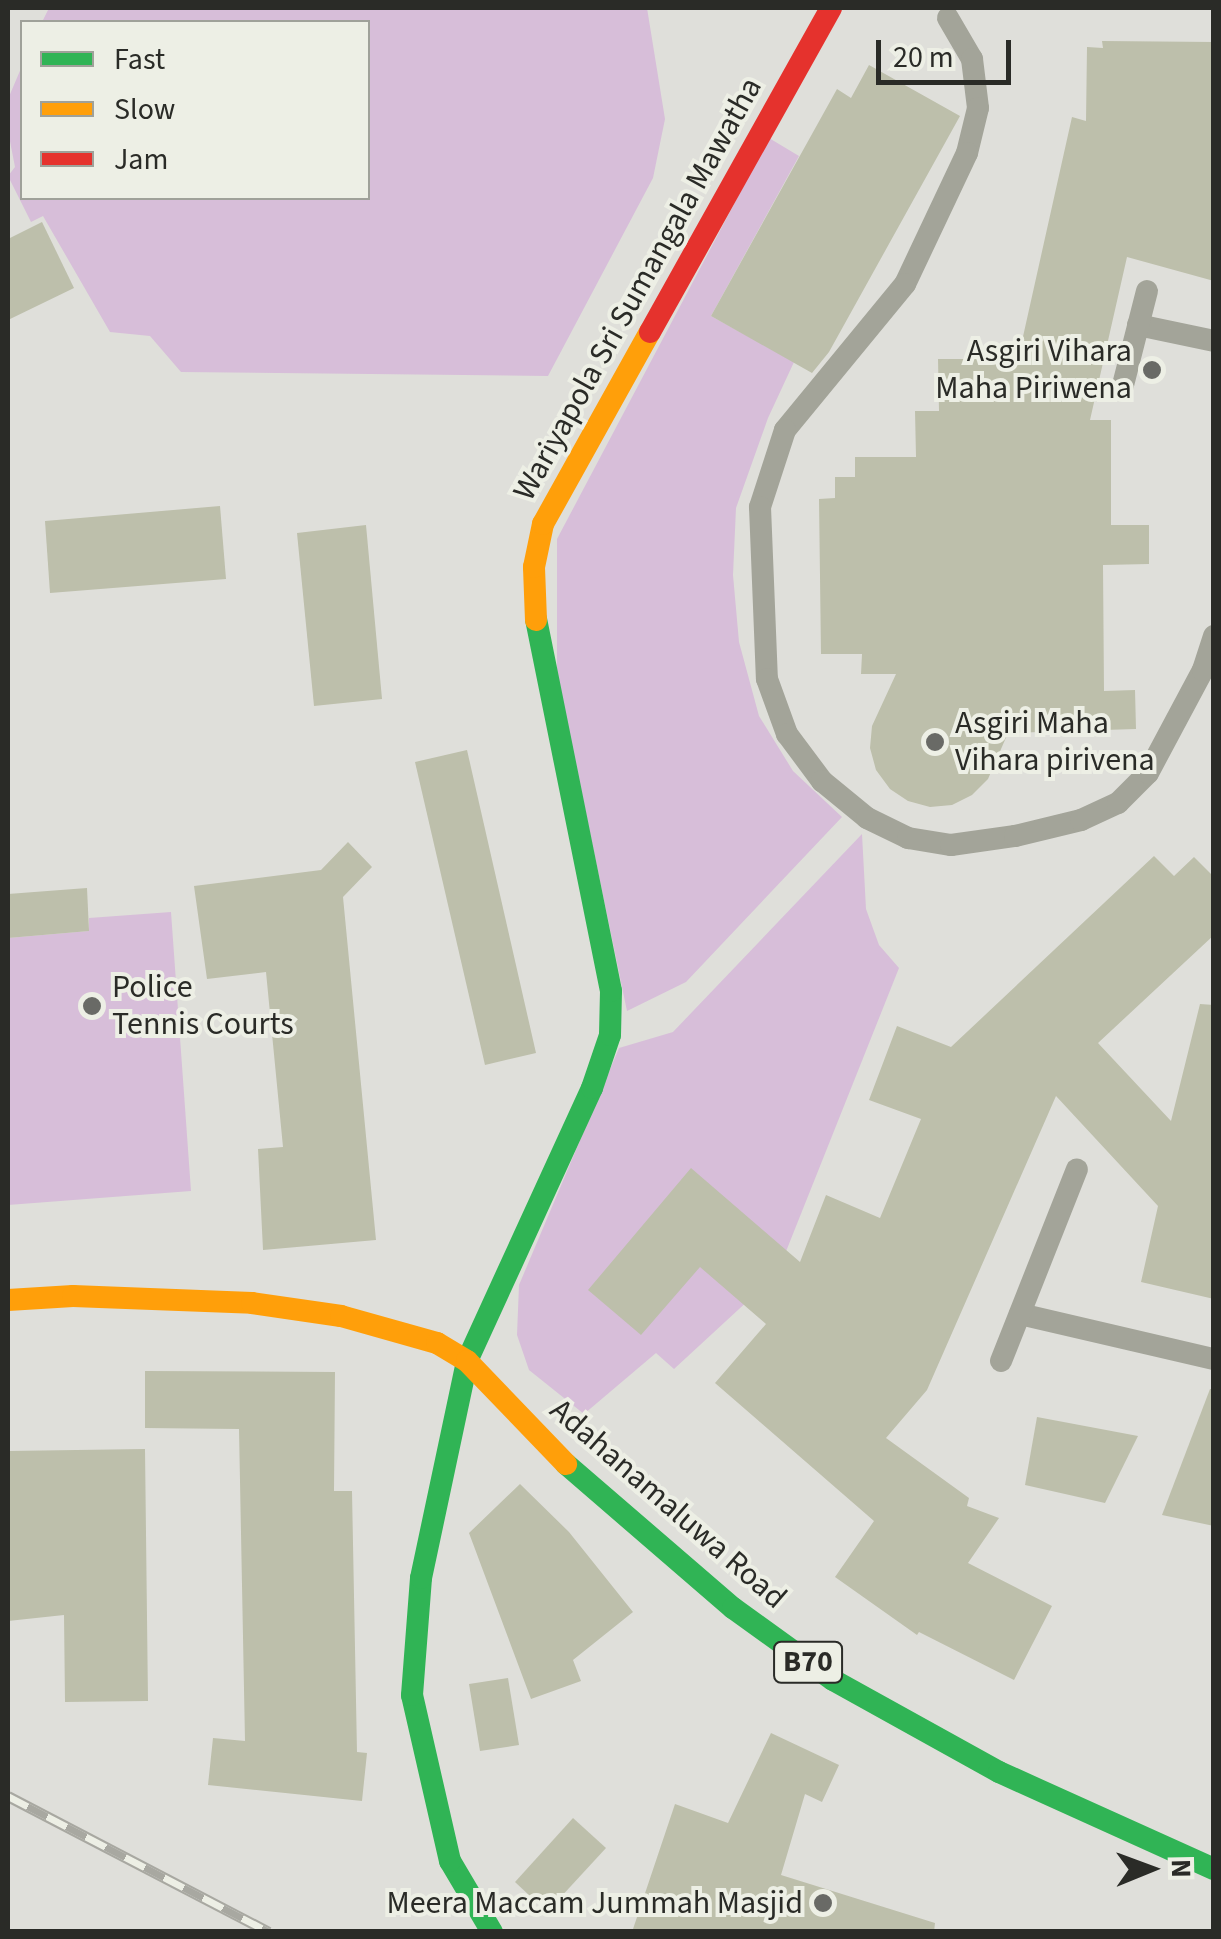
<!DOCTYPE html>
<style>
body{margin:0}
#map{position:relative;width:1221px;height:1939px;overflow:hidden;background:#dfdfda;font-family:"Source Sans 3",sans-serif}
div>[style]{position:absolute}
.green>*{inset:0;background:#d7bed9}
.building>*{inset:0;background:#bdbfab}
.lane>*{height:22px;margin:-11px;padding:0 11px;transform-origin:11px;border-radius:11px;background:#a3a499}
.fast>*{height:22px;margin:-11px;padding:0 11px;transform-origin:11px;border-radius:11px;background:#30b455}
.slow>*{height:22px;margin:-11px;padding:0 11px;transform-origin:11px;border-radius:11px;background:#ff9f0a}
.jam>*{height:22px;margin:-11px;padding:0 11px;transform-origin:11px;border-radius:11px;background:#e5322d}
.rail>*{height:11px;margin-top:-5.5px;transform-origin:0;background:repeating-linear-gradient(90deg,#edefe5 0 22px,#a8a8a1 0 44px);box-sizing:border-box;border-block:2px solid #a8a8a1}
.dots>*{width:28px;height:28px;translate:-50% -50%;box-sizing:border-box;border:5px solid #edefe5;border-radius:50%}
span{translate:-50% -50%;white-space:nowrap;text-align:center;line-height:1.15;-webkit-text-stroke:8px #edefe5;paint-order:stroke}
.shield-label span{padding:2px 8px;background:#edefe5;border:2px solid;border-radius:8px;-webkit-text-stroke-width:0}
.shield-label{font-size:30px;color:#2a2b27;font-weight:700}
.street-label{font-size:32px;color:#2a2b27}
.poi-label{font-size:32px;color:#2a2b27}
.right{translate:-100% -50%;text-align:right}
.left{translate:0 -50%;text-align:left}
.frame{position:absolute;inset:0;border:10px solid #2a2b27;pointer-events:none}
.legend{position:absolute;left:20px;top:20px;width:350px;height:180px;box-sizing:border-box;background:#edefe5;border:2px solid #9fa199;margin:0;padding:12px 18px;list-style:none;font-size:30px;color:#2a2b27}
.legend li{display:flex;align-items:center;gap:20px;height:50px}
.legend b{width:50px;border:2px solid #9fa199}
.north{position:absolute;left:1101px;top:1819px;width:100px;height:100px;-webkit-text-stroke:8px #edefe5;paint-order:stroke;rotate:89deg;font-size:28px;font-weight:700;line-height:40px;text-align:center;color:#2a2b27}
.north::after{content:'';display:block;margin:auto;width:35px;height:45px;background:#2a2b27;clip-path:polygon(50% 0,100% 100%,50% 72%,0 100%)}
.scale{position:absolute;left:876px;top:40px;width:135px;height:45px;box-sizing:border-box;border:5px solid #2a2b27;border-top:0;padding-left:12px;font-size:30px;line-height:35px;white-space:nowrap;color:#2a2b27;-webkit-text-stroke:8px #edefe5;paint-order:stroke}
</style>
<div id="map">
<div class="green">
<div style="clip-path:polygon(49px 8px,647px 8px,665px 119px,653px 178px,548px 376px,181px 372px,150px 336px,110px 332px,43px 216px,31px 222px,8px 176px,15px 167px,8px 131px,8px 99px,22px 66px,22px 198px,368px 198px,368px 22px,42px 22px)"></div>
<div style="clip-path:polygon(769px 138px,799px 156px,711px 316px,794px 362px,768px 418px,736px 508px,733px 575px,739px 642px,759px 716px,793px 771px,842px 817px,686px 982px,627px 1011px,557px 674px,557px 539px)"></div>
<div style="clip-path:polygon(862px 834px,866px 909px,879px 945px,899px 968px,777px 1274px,674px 1369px,656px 1353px,584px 1414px,529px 1370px,517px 1335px,519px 1285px,619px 1048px,673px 1032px)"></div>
<div style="clip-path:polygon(171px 912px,191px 1191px,8px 1205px,8px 938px,89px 931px,89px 918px)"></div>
</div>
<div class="building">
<div style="clip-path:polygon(1102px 41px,1214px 42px,1214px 281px,1127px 257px,1090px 420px,1111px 420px,1111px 525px,1149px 525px,1149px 564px,1103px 565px,1104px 691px,1135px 690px,1136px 729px,1008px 733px,988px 779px,972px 795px,952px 805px,930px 807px,908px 801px,890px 789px,876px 770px,870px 748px,872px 726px,896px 674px,861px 674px,862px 654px,821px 654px,819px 499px,835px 498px,835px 477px,855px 477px,855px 457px,916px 457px,915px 411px,939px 411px,938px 359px,1018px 359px,1072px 117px,1086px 121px,1087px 47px,1103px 48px)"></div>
<div style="clip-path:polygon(869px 65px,960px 116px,829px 352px,812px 373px,711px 316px,837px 89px,851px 98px)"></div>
<div style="clip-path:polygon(42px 222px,74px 288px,8px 320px,8px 239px)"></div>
<div style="clip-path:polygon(220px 506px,226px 579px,50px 593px,45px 521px)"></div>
<div style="clip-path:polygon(366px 525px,382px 699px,314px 706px,297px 533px)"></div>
<div style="clip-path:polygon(467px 750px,536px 1053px,485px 1065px,415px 762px)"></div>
<div style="clip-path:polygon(348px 842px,372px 867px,343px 897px,376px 1240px,263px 1250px,258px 1149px,283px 1147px,266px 972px,207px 979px,194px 886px,321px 870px)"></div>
<div style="clip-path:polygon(1154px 856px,1174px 876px,1194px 857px,1214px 877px,1214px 935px,1098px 1043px,1171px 1121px,1200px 1004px,1214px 1005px,1214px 1299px,1141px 1282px,1158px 1206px,1056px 1096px,927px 1390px,886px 1438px,969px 1498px,967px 1506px,999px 1518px,968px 1563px,1052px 1606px,1014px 1680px,919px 1632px,917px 1635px,835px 1577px,874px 1521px,715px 1383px,766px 1324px,700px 1267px,641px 1335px,588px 1290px,691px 1168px,800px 1262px,826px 1195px,880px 1218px,921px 1119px,869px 1100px,897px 1026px,951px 1047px)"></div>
<div style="clip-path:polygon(87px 888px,89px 931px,8px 938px,8px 894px)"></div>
<div style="clip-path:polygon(145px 1371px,335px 1372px,334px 1491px,352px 1491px,357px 1752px,367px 1753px,362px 1801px,208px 1785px,213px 1738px,245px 1741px,239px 1429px,145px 1428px)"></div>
<div style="clip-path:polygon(1210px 1389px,1214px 1389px,1214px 1526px,1162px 1515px)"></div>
<div style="clip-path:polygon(1037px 1417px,1138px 1436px,1105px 1503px,1025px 1485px)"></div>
<div style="clip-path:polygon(145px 1449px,148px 1701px,65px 1702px,64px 1615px,8px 1621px,8px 1451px)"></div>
<div style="clip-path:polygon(520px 1484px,569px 1532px,633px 1612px,573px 1660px,581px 1681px,531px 1699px,469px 1533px)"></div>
<div style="clip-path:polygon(508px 1678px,519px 1745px,480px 1751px,469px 1684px)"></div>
<div style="clip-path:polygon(771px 1733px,839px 1765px,822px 1802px,805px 1794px,781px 1875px,935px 1923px,934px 1932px,632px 1932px,675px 1804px,728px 1823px)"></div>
<div style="clip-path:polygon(573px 1818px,606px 1848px,547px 1912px,515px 1882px)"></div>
</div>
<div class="lane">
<div style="left:948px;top:18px;width:48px;rotate:59.7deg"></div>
<div style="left:972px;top:59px;width:49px;rotate:83deg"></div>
<div style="left:978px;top:108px;width:46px;rotate:103.7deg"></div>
<div style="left:967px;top:153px;width:145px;rotate:115.3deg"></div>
<div style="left:905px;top:284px;width:189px;rotate:129.4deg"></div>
<div style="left:785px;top:430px;width:81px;rotate:108deg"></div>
<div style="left:760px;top:507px;width:172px;rotate:87.7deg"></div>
<div style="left:767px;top:679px;width:59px;rotate:70deg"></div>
<div style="left:787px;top:734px;width:59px;rotate:53.3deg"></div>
<div style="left:822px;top:781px;width:58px;rotate:39.4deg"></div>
<div style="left:867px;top:818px;width:46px;rotate:26deg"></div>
<div style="left:908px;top:838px;width:44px;rotate:9.2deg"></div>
<div style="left:951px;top:845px;width:65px;rotate:-8deg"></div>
<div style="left:1015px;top:836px;width:68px;rotate:-13.6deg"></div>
<div style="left:1081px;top:820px;width:41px;rotate:-24.7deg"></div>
<div style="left:1118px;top:803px;width:42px;rotate:-45deg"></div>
<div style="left:1148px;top:773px;width:117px;rotate:-61.9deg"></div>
<div style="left:1203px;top:670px;width:36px;rotate:-72deg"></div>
<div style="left:1138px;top:325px;width:78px;rotate:11.9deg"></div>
<div style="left:1122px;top:389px;width:101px;rotate:-75.7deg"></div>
<div style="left:1020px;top:1314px;width:199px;rotate:13.1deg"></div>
<div style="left:1001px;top:1361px;width:206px;rotate:-68.4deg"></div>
</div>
<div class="fast">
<div style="left:566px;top:1464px;width:221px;rotate:40.8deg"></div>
<div style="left:733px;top:1608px;width:123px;rotate:35.8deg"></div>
<div style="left:833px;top:1680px;width:190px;rotate:29deg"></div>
<div style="left:999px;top:1772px;width:236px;rotate:24.3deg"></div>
<div style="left:492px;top:1932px;width:82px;rotate:-120.6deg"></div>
<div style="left:450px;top:1861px;width:170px;rotate:-102.9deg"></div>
<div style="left:412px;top:1695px;width:117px;rotate:-85.6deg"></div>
<div style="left:421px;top:1578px;width:222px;rotate:-78deg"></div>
<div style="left:467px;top:1361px;width:300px;rotate:-65.4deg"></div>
<div style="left:592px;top:1088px;width:56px;rotate:-71.2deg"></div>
<div style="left:610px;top:1035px;width:44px;rotate:-88.7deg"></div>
<div style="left:611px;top:991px;width:379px;rotate:-101.4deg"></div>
</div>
<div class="slow">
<div style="left:536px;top:620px;width:53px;rotate:-92.2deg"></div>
<div style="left:534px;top:567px;width:44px;rotate:-78.2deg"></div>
<div style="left:543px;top:524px;width:220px;rotate:-60.9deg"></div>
<div style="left:8px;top:1300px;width:65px;rotate:-3.5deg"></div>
<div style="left:73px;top:1296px;width:179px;rotate:2.2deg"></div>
<div style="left:252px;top:1303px;width:90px;rotate:8.3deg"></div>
<div style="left:341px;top:1316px;width:100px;rotate:15.7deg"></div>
<div style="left:437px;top:1343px;width:35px;rotate:31deg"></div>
<div style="left:467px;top:1361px;width:143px;rotate:46.1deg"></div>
</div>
<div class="jam">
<div style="left:650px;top:332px;width:371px;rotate:-60.8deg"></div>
</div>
<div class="rail">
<div style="left:8px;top:1796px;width:294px;rotate:27.5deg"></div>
</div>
<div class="dots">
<div style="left:1152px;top:370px;background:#696a66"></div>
<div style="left:935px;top:742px;background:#696a66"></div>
<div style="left:92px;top:1006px;background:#696a66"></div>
<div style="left:823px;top:1903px;background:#696a66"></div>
</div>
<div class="shield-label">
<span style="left:808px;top:1662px">B70</span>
</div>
<div class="street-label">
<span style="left:638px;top:289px;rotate:-61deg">Wariyapola Sri Sumangala Mawatha</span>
<span style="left:668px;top:1504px;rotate:41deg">Adahanamaluwa Road</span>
</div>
<div class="poi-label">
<span class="right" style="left:1132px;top:370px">Asgiri Vihara<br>Maha Piriwena</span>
<span class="left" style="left:955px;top:742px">Asgiri Maha<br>Vihara pirivena</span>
<span class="left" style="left:112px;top:1006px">Police<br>Tennis Courts</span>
<span class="right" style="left:803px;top:1903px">Meera Maccam Jummah Masjid</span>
</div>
<div class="frame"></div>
<ul class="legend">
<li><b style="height:12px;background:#30b455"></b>Fast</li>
<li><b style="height:12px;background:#ff9f0a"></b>Slow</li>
<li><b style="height:12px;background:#e5322d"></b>Jam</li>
</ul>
<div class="north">N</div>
<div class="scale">20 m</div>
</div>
